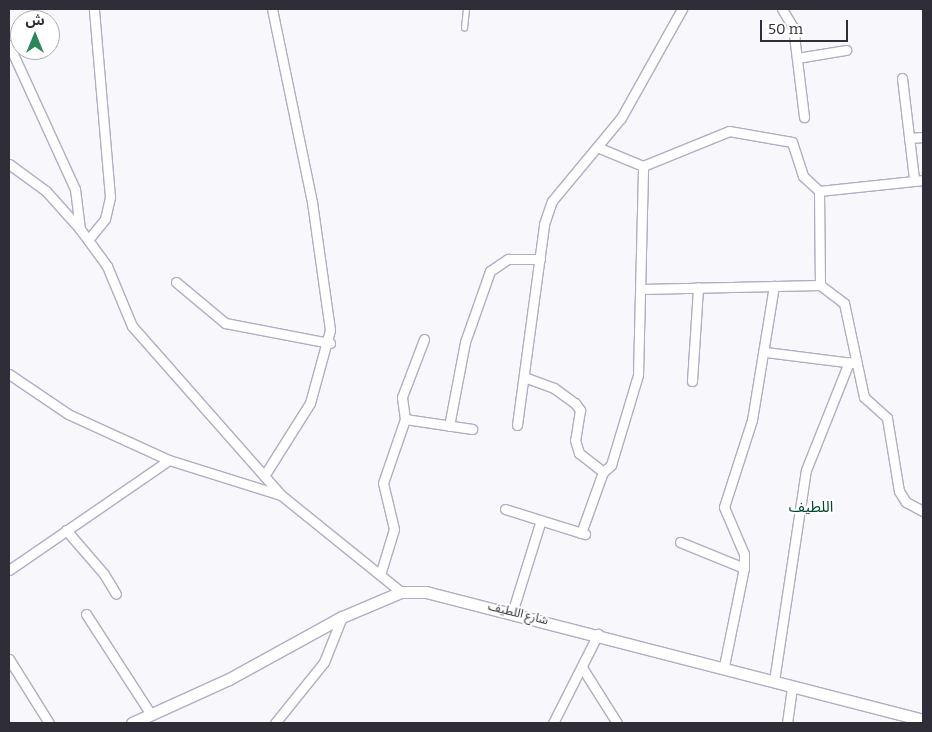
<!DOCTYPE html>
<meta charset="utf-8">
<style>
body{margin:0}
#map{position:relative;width:932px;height:732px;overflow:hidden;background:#f8f7fc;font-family:Bitter,"Noto Sans Arabic",serif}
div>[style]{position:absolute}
.roads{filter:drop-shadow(1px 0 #b0adc6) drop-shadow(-1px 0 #b0adc6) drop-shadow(0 1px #b0adc6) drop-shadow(0 -1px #b0adc6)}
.service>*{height:4.5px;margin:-2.25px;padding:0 2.25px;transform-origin:2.25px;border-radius:2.25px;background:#fff}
.minor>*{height:9px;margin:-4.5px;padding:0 4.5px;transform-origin:4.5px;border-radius:4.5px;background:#fff}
.tertiary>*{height:11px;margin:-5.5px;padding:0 5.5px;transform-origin:5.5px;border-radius:5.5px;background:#fff}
span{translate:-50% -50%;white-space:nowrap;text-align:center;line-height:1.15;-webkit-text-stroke:4px #fff;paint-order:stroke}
.street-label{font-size:12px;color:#2f2e38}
.quarter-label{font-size:15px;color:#00462b}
.frame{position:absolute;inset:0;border:10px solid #2f2e38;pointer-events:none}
.north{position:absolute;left:10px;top:10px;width:50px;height:50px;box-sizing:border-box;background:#fff;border:1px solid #acabaf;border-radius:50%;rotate:0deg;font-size:14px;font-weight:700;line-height:20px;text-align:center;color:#2f2e38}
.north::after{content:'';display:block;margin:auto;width:18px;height:22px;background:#2b865c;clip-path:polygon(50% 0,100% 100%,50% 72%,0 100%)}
.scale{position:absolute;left:760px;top:20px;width:88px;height:22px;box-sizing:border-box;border:2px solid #2f2e38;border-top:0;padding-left:6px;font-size:15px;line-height:18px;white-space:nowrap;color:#2f2e38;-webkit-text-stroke:4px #fff;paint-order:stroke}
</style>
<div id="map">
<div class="roads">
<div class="service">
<div style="left:464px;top:28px;width:19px;rotate:-84deg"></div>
</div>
<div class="minor">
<div style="left:782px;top:9px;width:21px;rotate:59deg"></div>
<div style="left:793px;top:27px;width:91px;rotate:83deg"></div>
<div style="left:9px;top:45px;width:158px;rotate:65.4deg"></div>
<div style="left:75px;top:189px;width:40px;rotate:82.9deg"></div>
<div style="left:797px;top:58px;width:50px;rotate:-9.3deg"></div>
<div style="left:902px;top:78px;width:102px;rotate:83.2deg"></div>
<div style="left:909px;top:138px;width:14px;rotate:-4deg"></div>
<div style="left:597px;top:147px;width:50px;rotate:22.4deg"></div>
<div style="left:643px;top:166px;width:93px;rotate:-22.1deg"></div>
<div style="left:729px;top:131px;width:64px;rotate:9.9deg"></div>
<div style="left:792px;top:142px;width:36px;rotate:72deg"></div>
<div style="left:803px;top:176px;width:22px;rotate:43deg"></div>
<div style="left:819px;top:191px;width:94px;rotate:89.4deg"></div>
<div style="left:9px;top:164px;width:46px;rotate:36.1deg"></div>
<div style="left:46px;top:191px;width:51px;rotate:48.2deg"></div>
<div style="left:80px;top:229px;width:46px;rotate:53.9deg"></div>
<div style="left:107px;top:266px;width:65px;rotate:67.4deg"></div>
<div style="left:132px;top:326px;width:225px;rotate:48.6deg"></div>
<div style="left:819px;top:191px;width:105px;rotate:-6deg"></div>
<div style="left:88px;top:240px;width:27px;rotate:-51deg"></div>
<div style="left:105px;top:219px;width:23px;rotate:-77deg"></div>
<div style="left:110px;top:197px;width:189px;rotate:-94.9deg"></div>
<div style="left:176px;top:282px;width:64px;rotate:39.9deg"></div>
<div style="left:225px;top:323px;width:107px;rotate:10.8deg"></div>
<div style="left:642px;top:289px;width:178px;rotate:-1.3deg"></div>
<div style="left:820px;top:285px;width:30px;rotate:37deg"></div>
<div style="left:844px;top:303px;width:96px;rotate:78deg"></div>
<div style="left:864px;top:397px;width:31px;rotate:42deg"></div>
<div style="left:887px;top:418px;width:74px;rotate:80.7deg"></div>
<div style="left:899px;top:491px;width:13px;rotate:58deg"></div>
<div style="left:906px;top:502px;width:19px;rotate:28deg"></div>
<div style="left:766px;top:352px;width:88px;rotate:7.2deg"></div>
<div style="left:9px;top:374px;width:71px;rotate:34.1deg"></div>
<div style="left:68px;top:414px;width:111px;rotate:24.5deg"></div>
<div style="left:169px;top:460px;width:117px;rotate:17.4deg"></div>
<div style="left:281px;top:495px;width:154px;rotate:38.9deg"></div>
<div style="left:524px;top:377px;width:32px;rotate:20deg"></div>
<div style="left:554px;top:388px;width:26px;rotate:36deg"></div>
<div style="left:575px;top:403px;width:9px;rotate:54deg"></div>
<div style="left:580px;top:410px;width:30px;rotate:99deg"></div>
<div style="left:575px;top:440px;width:14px;rotate:73deg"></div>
<div style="left:579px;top:453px;width:31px;rotate:38deg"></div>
<div style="left:692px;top:381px;width:94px;rotate:-86.3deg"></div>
<div style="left:405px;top:419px;width:68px;rotate:8.5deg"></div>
<div style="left:517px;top:425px;width:203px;rotate:-82.3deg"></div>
<div style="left:544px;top:224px;width:24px;rotate:-71deg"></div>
<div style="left:552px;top:201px;width:108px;rotate:-50.3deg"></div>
<div style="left:621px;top:118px;width:125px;rotate:-60.8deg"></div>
<div style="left:449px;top:426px;width:86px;rotate:-79.2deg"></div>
<div style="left:465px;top:342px;width:75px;rotate:-70.6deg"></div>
<div style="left:490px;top:271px;width:22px;rotate:-34deg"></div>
<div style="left:508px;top:259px;width:32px"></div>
<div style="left:264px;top:476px;width:86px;rotate:-57.8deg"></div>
<div style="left:310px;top:403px;width:76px;rotate:-74.7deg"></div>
<div style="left:330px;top:330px;width:129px;rotate:-98deg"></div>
<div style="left:312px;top:202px;width:197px;rotate:-101.7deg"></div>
<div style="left:505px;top:509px;width:84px;rotate:17.4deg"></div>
<div style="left:66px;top:530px;width:58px;rotate:49.2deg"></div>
<div style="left:104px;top:574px;width:23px;rotate:59deg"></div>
<div style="left:581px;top:533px;width:65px;rotate:-70.2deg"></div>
<div style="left:603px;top:472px;width:11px;rotate:-41deg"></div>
<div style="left:611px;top:465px;width:94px;rotate:-73.3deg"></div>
<div style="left:638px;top:375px;width:209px;rotate:-88.6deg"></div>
<div style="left:680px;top:542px;width:69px;rotate:22.1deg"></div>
<div style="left:9px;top:570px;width:194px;rotate:-34.5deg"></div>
<div style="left:380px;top:575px;width:48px;rotate:-73.1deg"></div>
<div style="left:394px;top:529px;width:47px;rotate:-103.4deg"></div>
<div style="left:383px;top:483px;width:68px;rotate:-71deg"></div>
<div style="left:405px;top:419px;width:22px;rotate:-98deg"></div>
<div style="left:402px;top:397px;width:62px;rotate:-69.2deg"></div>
<div style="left:512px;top:613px;width:97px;rotate:-72.7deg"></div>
<div style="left:86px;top:614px;width:118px;rotate:57.1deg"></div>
<div style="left:9px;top:659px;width:75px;rotate:58deg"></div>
<div style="left:724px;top:666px;width:100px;rotate:-78.5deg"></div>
<div style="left:744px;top:568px;width:14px;rotate:-90deg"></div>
<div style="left:744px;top:554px;width:51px;rotate:-113.1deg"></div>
<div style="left:724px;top:507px;width:91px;rotate:-72.2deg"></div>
<div style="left:752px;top:420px;width:136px;rotate:-80.7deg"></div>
<div style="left:583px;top:669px;width:64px;rotate:57.8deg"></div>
<div style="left:774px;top:681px;width:213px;rotate:-81.4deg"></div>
<div style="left:806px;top:470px;width:116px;rotate:-68.3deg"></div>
<div style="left:275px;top:723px;width:78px;rotate:-51.2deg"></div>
<div style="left:324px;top:662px;width:48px;rotate:-68.2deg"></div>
<div style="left:553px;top:723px;width:100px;rotate:-63.2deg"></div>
<div style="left:787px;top:723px;width:37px;rotate:-82deg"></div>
</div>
<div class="tertiary">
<div style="left:132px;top:723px;width:107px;rotate:-24.4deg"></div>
<div style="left:229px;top:679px;width:129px;rotate:-28.8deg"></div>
<div style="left:342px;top:617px;width:64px;rotate:-23deg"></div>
<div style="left:401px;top:592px;width:25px"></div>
<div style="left:426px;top:592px;width:513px;rotate:14.44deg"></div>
</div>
</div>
<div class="street-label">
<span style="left:518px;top:614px;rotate:14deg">شارع اللطيف</span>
</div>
<div class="quarter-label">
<span style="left:811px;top:508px">اللطيف</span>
</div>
<div class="frame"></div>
<div class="north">ش</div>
<div class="scale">50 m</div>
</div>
